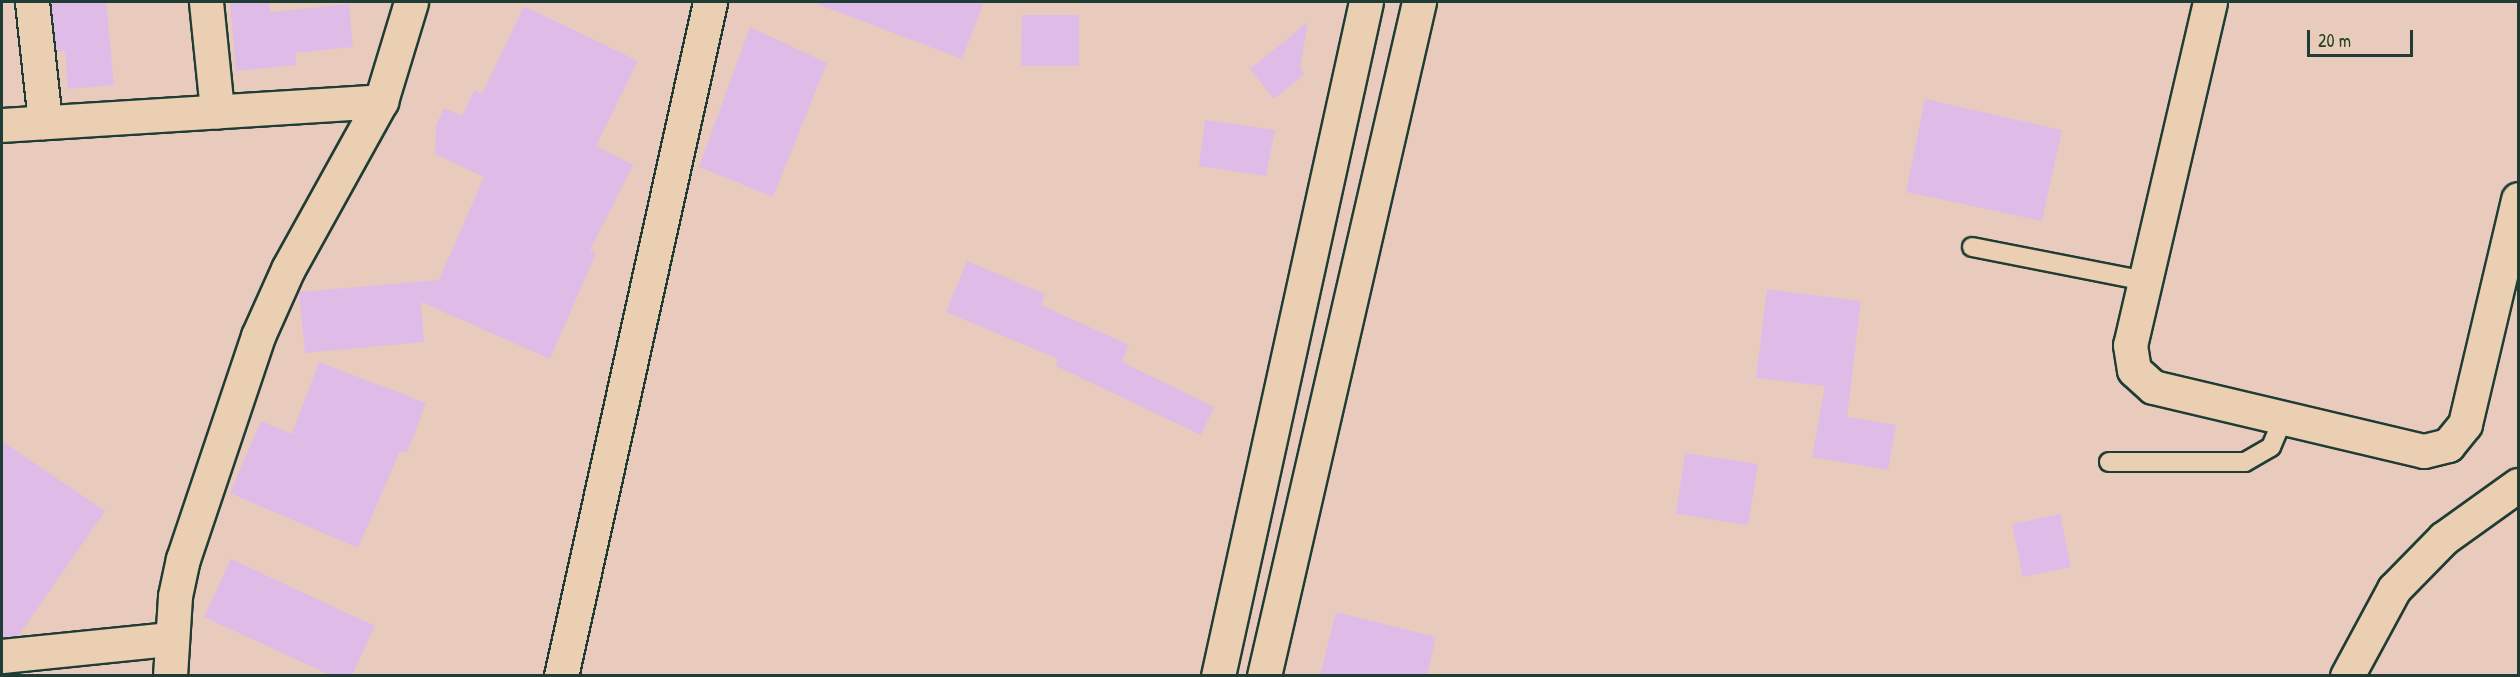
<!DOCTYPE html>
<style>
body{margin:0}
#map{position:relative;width:2520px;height:677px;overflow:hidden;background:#e8cbbd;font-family:"Patrick Hand",sans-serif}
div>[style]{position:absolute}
.building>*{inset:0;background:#debce7}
.roads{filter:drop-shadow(2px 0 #1f3d34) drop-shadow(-2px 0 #1f3d34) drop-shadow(0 2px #1f3d34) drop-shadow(0 -2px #1f3d34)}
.lane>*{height:18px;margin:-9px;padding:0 9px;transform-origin:9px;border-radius:9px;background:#ebcfb2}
.street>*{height:33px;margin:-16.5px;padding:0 16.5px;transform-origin:16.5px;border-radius:16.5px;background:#ebcfb2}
span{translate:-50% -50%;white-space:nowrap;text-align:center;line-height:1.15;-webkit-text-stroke:4.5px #ebcfb2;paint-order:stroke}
.frame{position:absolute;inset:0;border:3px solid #1f3d34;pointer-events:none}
.scale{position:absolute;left:2307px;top:30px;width:106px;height:27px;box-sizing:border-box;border:3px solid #1f3d34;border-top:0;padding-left:8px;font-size:18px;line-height:21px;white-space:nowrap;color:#1f3d34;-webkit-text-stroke:4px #ebcfb2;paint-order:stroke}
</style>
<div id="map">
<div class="building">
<div style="clip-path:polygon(51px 2px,106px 2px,114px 85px,68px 89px,65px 51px,56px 51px)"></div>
<div style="clip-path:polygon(230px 2px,269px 2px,270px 12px,349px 4px,353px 47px,295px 53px,296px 65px,236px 71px)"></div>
<div style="clip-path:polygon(812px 2px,984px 2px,962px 59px)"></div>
<div style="clip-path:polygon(524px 6px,638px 61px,596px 146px,633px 165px,590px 250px,596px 253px,550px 359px,421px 302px,424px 342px,305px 353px,299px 292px,439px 280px,484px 177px,435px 154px,436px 125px,444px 108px,462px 116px,474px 90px,482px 94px)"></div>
<div style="clip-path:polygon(1022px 15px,1079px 15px,1079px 66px,1021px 66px)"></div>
<div style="clip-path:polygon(1308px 22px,1300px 68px,1305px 74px,1274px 99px,1250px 69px)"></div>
<div style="clip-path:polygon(750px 27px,827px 63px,773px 197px,699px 167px)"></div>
<div style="clip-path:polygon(1925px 99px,2062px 130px,2042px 221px,1906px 192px)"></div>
<div style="clip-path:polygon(1205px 120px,1275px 130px,1266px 176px,1199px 166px)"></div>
<div style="clip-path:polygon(967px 261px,1045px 294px,1041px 305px,1129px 345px,1122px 362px,1214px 407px,1201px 435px,1056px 366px,1058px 359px,946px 312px)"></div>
<div style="clip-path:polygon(1767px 289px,1861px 301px,1847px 417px,1896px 425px,1888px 470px,1812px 457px,1825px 386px,1756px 378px)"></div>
<div style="clip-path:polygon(319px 362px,426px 403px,407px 453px,400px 451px,358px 548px,230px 493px,261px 421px,292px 434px)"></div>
<div style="clip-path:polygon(2px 441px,105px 511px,19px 635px,2px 637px)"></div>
<div style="clip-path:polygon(1685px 453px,1758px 464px,1748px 525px,1676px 514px)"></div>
<div style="clip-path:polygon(2060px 514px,2071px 567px,2023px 577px,2012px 524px)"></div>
<div style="clip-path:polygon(231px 559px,375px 626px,352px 675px,330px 675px,204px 617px)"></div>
<div style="clip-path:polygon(1336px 612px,1436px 637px,1427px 675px,1320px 675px)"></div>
</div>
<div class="roads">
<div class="lane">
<div style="left:1972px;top:247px;width:176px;rotate:11.1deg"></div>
<div style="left:2109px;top:462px;width:136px"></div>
<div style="left:2245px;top:462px;width:30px;rotate:-30deg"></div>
<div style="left:2271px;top:447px;width:30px;rotate:-67deg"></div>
</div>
<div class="street">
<div style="left:32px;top:2px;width:121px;rotate:83.8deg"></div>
<div style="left:206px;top:2px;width:110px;rotate:84.2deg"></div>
<div style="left:2210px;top:2px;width:352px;rotate:103.1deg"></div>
<div style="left:2130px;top:345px;width:25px;rotate:81deg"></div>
<div style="left:2134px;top:370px;width:25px;rotate:42deg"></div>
<div style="left:2153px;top:387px;width:278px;rotate:13.3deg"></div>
<div style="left:2424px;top:451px;width:25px;rotate:-14deg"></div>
<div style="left:2448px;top:445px;width:27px;rotate:-51deg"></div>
<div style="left:2465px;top:424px;width:231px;rotate:-76.7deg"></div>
<div style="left:2px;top:125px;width:380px;rotate:-3.6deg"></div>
<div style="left:2px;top:656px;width:169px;rotate:-5.8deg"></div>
<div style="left:170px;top:676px;width:80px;rotate:-86.4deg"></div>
<div style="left:175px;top:596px;width:38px;rotate:-78deg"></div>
<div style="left:183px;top:559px;width:235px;rotate:-71.4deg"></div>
<div style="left:258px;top:336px;width:73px;rotate:-65.9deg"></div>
<div style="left:288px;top:269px;width:192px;rotate:-61deg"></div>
<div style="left:381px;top:101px;width:103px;rotate:-73.1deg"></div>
<div style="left:561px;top:676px;width:690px;rotate:-77.53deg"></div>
<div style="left:1218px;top:676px;width:690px;rotate:-77.62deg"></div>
<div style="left:1264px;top:676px;width:692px;rotate:-77.05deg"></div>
<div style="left:2347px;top:676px;width:99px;rotate:-61.6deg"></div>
<div style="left:2394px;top:589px;width:71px;rotate:-45.6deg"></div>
<div style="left:2444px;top:538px;width:91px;rotate:-35.6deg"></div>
</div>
</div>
<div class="frame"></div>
<div class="scale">20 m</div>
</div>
